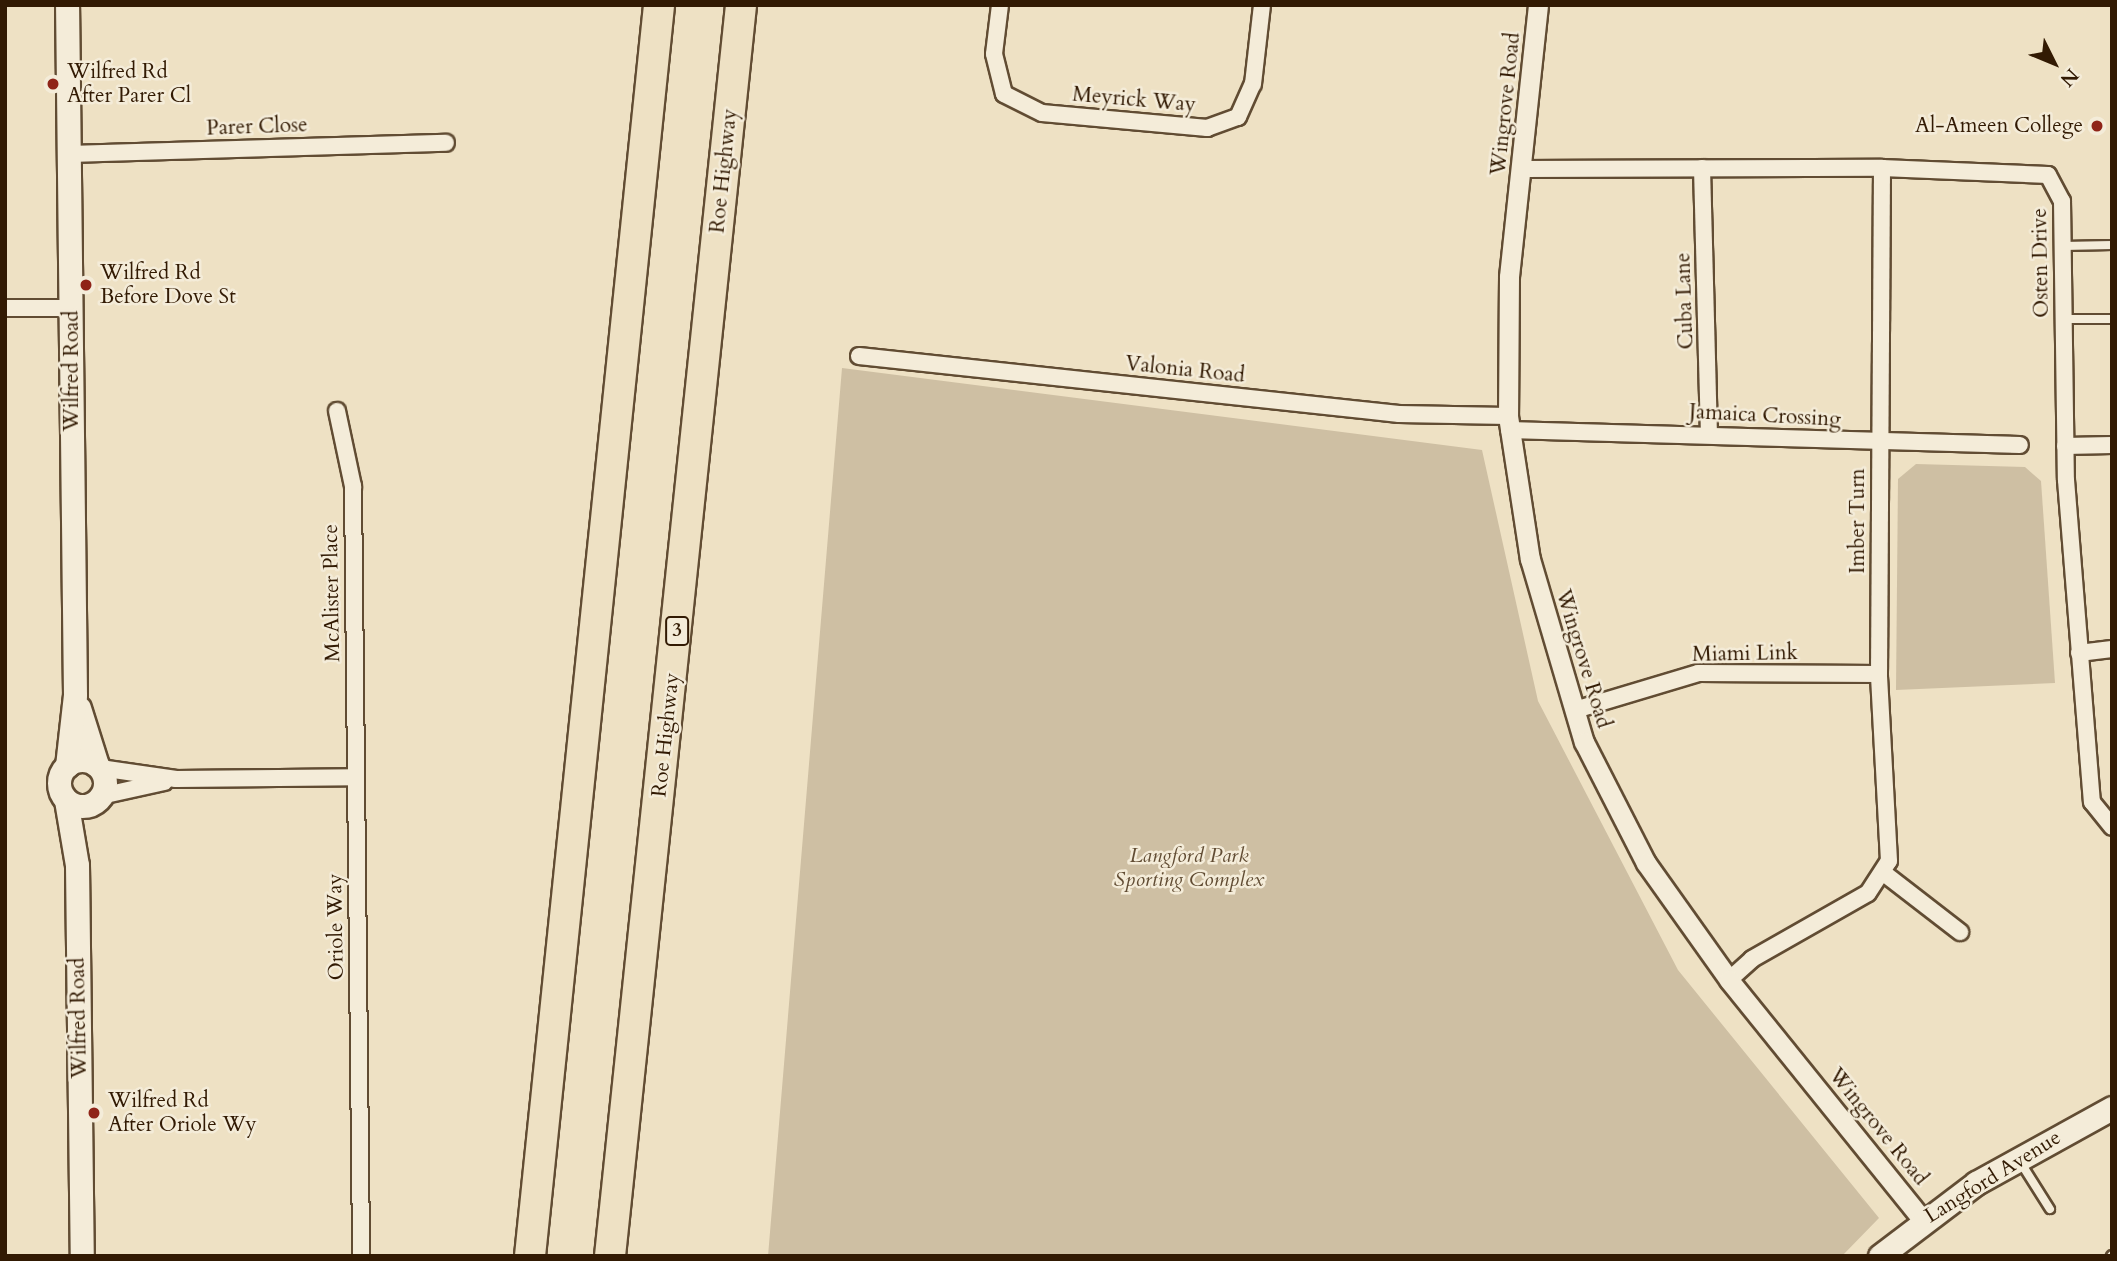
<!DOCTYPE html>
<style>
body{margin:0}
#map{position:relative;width:2117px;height:1261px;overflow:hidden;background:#eee1c4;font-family:Cardo,serif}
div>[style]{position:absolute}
.green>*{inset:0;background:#cebfa3}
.roads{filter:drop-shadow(2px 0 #614c33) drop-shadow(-2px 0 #614c33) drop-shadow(0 2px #614c33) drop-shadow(0 -2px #614c33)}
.service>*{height:8px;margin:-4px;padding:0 4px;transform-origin:4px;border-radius:4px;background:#f4ecd9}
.minor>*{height:16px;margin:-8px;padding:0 8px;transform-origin:8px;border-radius:8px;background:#f4ecd9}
.tertiary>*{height:19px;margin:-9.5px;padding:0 9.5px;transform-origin:9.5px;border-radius:9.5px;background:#f4ecd9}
.secondary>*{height:23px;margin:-11.5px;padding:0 11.5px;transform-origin:11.5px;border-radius:11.5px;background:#f4ecd9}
.secondary>.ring{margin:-11.5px;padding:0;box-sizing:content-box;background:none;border:23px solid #f4ecd9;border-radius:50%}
.motorway>*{height:30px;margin:-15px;padding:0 15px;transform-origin:15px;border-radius:15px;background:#eee1c4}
.dots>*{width:19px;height:19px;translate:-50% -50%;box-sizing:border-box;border:4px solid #f4ecd9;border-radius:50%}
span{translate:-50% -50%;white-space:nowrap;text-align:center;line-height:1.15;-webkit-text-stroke:5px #f4ecd9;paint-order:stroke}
.shield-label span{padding:2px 5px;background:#f4ecd9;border:2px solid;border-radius:5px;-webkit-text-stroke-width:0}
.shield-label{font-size:19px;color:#321a03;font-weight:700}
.poi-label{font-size:21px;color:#321a03}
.left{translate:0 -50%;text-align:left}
.right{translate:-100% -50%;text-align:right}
.street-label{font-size:21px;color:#321a03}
.park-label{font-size:21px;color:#614c33;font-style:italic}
.frame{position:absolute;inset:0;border:7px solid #321a03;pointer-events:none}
.north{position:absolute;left:2019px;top:28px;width:70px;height:70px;-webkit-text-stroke:5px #f4ecd9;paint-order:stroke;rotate:133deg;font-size:19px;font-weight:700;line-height:28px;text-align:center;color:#321a03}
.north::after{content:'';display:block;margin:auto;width:24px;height:32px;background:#321a03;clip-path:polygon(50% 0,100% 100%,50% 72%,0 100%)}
</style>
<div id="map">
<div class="green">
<div style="clip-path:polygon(842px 368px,1482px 450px,1538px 701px,1678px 970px,1879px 1218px,1842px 1256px,768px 1256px)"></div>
<div style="clip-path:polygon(1916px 464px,2025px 467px,2041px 481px,2055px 683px,1896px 690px,1898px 479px)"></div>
</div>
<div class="roads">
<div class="service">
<div style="left:2063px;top:246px;width:49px;rotate:-1.2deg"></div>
<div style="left:2064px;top:319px;width:48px"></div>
<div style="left:2019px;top:1160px;width:58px;rotate:57.7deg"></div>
<div style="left:2111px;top:1256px;width:1px;rotate:-45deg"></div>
</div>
<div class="minor">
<div style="left:1000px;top:5px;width:49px;rotate:97deg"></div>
<div style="left:994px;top:54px;width:41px;rotate:76deg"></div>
<div style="left:1004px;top:94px;width:42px;rotate:26.6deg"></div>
<div style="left:1042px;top:113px;width:166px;rotate:5.2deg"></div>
<div style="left:1207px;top:128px;width:33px;rotate:-20deg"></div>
<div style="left:1238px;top:117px;width:36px;rotate:-66deg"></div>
<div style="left:1253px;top:84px;width:80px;rotate:-83.5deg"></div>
<div style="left:69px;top:154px;width:377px;rotate:-1.7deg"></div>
<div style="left:1702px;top:168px;width:265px;rotate:88.5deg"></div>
<div style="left:1523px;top:169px;width:359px;rotate:-0.2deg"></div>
<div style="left:1882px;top:168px;width:166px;rotate:2.4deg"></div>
<div style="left:2048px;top:175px;width:30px;rotate:62deg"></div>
<div style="left:2062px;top:201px;width:279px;rotate:89.2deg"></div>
<div style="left:2066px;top:480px;width:323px;rotate:85.4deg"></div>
<div style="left:2092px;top:802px;width:32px;rotate:51deg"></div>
<div style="left:5px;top:308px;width:66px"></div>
<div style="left:859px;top:356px;width:543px;rotate:6.13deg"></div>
<div style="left:1399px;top:414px;width:109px;rotate:1.1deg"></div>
<div style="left:337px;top:411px;width:77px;rotate:78deg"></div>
<div style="left:353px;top:486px;width:770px;rotate:89.4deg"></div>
<div style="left:1509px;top:430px;width:511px;rotate:1.68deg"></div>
<div style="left:2065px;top:446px;width:47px;rotate:-1.2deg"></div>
<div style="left:2079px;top:653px;width:33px;rotate:-7deg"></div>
<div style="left:1575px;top:710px;width:128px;rotate:-16.7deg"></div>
<div style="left:1698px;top:673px;width:181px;rotate:0.3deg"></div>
<div style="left:100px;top:768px;width:77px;rotate:8.2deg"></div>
<div style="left:176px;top:779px;width:179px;rotate:-0.6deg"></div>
<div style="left:101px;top:796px;width:65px;rotate:-12.5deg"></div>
<div style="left:1885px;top:874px;width:95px;rotate:37.7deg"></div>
<div style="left:1729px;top:980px;width:31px;rotate:-42deg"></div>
<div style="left:1752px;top:959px;width:133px;rotate:-29.6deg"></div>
<div style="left:1868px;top:893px;width:38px;rotate:-57deg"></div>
<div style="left:1889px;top:861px;width:187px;rotate:-93.1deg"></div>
<div style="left:1879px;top:674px;width:506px;rotate:-89.66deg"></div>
</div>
<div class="tertiary">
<div style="left:1538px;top:5px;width:274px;rotate:96.1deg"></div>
<div style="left:1509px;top:277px;width:139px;rotate:90.4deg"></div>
<div style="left:1508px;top:416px;width:145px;rotate:81.3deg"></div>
<div style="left:1530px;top:559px;width:191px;rotate:73.6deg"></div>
<div style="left:1584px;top:742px;width:136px;rotate:62.9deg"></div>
<div style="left:1646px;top:863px;width:143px;rotate:54.6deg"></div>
<div style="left:1729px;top:980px;width:309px;rotate:51.1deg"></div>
</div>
<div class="secondary">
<div style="left:79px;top:708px;width:60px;rotate:72.5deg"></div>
<div class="ring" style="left:59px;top:760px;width:23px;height:23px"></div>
<div style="left:67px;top:766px;width:71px;rotate:-83.6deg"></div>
<div style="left:75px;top:695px;width:690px;rotate:-90.66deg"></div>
<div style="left:66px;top:800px;width:66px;rotate:80.4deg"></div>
<div style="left:77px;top:865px;width:391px;rotate:89.3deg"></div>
<div style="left:1880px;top:1256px;width:121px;rotate:-37.2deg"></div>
<div style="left:1976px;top:1183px;width:155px;rotate:-28.9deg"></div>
</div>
<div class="motorway">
<div style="left:530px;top:1256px;width:1258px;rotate:-84.11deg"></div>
<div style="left:610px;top:1256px;width:1258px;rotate:-84.02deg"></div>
</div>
</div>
<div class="dots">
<div style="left:53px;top:84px;background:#8f2418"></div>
<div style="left:2097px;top:126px;background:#8f2418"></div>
<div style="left:86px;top:285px;background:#8f2418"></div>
<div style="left:94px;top:1113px;background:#8f2418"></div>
</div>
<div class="shield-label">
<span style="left:677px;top:631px">3</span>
</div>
<div class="poi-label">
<span class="left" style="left:67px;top:84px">Wilfred Rd<br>After Parer Cl</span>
<span class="right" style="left:2083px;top:126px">Al-Ameen College</span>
<span class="left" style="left:100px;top:285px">Wilfred Rd<br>Before Dove St</span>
<span class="left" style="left:108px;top:1113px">Wilfred Rd<br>After Oriole Wy</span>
</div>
<div class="street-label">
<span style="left:1134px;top:100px;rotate:5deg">Meyrick Way</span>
<span style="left:1506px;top:104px;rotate:-84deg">Wingrove Road</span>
<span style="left:257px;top:127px;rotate:-2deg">Parer Close</span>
<span style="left:724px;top:171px;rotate:-84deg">Roe Highway</span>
<span style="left:2041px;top:263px;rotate:-91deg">Osten Drive</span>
<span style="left:1685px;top:301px;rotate:-92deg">Cuba Lane</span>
<span style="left:1185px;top:370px;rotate:6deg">Valonia Road</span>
<span style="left:72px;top:371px;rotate:-90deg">Wilfred Road</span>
<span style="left:1765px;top:416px;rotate:3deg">Jamaica Crossing</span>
<span style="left:1858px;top:521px;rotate:-90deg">Imber Turn</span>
<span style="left:332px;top:593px;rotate:-91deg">McAlister Place</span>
<span style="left:1745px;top:654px;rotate:-1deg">Miami Link</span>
<span style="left:1583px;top:659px;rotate:73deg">Wingrove Road</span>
<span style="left:666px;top:735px;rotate:-84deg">Roe Highway</span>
<span style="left:336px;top:927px;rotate:-91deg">Oriole Way</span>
<span style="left:79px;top:1018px;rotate:-91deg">Wilfred Road</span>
<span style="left:1878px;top:1127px;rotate:51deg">Wingrove Road</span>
<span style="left:1993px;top:1177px;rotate:-32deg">Langford Avenue</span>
</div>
<div class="park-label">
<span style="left:1189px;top:868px">Langford Park<br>Sporting Complex</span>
</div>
<div class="frame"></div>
<div class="north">N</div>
</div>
